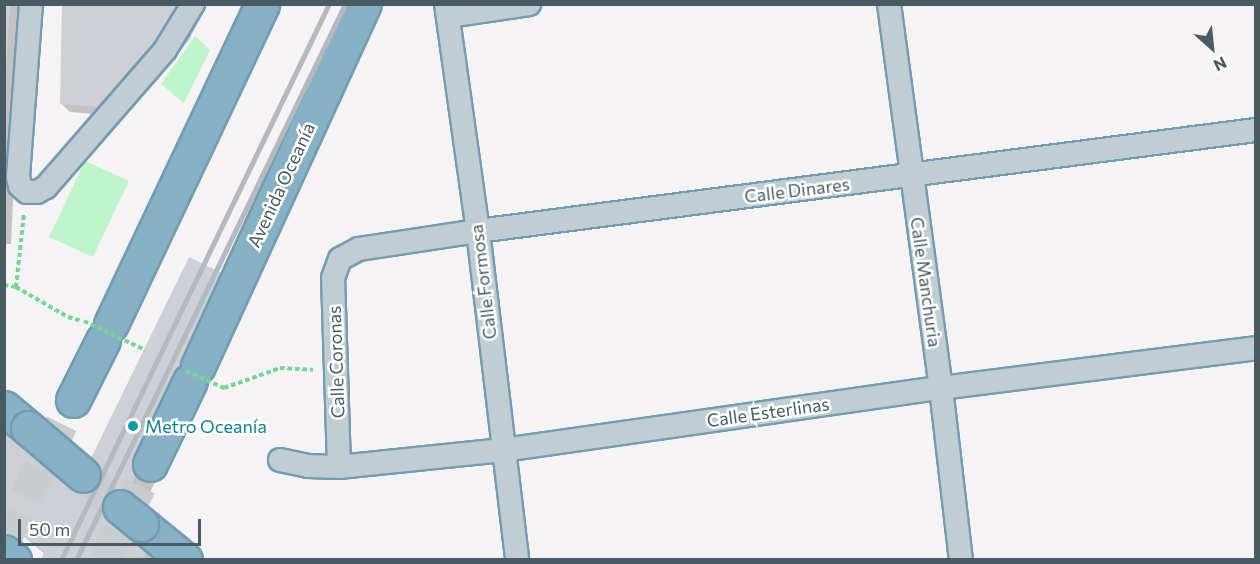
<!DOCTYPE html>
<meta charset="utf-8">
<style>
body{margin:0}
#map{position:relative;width:1260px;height:564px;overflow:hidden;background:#f5f3f3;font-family:Commissioner,sans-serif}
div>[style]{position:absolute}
.green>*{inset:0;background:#bff5ca}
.shadow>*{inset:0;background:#0003}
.building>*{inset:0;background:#cdd1d5}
.highway-tunnel>*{height:33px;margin-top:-16.5px;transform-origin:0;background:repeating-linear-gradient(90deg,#cacdcf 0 33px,transparent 0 49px)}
.path>*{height:4px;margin-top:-2px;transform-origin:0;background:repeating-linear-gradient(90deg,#73d793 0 4.5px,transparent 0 7.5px)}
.roads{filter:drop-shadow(2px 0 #729cb1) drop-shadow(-2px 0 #729cb1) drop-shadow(0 2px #729cb1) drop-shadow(0 -2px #729cb1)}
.street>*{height:22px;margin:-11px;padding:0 11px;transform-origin:11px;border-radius:11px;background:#c0cdd3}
.highway>*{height:33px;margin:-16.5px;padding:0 16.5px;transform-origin:16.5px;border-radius:16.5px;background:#87b1c5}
.rail>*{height:4.5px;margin:-2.25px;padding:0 2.25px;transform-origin:2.25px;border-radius:2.25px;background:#b4b9be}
.path-bridge>*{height:4px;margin-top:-2px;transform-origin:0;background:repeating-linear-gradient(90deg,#73d793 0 4.5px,transparent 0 7.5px)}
.bridges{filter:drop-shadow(2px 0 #729cb1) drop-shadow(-2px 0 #729cb1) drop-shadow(0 2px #729cb1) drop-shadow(0 -2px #729cb1)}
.highway-bridge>*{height:33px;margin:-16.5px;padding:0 16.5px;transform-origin:16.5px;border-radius:16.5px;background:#87b1c5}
.dots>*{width:16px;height:16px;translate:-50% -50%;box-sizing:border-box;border:3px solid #fff;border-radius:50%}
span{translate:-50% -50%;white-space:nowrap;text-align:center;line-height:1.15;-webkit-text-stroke:5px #fff;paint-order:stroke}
.street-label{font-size:18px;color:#485b63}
.culture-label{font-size:18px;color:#0d838f}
.left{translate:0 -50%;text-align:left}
.frame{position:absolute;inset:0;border:6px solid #485b63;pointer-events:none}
.north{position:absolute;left:1182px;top:18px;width:60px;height:60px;-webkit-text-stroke:4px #fff;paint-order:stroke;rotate:153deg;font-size:16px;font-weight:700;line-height:24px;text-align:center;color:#485b63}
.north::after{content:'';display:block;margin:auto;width:21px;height:27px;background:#485b63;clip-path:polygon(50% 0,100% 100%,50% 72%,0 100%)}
.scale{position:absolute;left:18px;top:519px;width:183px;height:27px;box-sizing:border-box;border:3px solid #485b63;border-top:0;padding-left:8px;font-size:18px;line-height:21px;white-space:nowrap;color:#485b63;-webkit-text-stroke:4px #fff;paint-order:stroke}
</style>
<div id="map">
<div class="green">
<div style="clip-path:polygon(195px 36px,210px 50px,184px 103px,161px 84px)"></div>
<div style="clip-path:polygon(85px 161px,129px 181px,93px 257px,49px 237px)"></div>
</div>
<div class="shadow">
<div style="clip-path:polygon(4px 4px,22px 4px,11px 244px,4px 244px)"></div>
<div style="clip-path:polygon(63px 4px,207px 4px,189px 40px,154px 84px,147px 84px,119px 116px,70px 112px,61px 103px)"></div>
<div style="clip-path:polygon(247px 295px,130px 533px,160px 560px,43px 560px,45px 554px,4px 520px,4px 428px,78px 489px)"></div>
</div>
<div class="building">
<div style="clip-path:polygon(4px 4px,10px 4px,6px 72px,4px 72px)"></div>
<div style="clip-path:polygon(62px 4px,188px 4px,110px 108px,60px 104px)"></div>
<div style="clip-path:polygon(189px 257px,232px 278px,115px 518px,151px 548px,141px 560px,41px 560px,44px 552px,4px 519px,4px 427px,77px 487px)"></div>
</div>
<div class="highway-tunnel">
<div style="left:83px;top:475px;width:49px;rotate:40.9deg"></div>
<div style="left:4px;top:541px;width:157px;rotate:-63.9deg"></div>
<div style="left:105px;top:560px;width:106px;rotate:-64.9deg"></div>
</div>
<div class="path">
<div style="left:4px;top:285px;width:12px;rotate:9deg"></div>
<div style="left:16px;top:287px;width:60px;rotate:30deg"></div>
<div style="left:68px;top:317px;width:15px;rotate:16deg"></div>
<div style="left:16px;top:287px;width:74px;rotate:-83.8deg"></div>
<div style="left:224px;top:388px;width:59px;rotate:-19.7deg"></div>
<div style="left:280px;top:368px;width:33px;rotate:3deg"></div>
</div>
<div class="roads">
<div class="street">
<div style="left:31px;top:4px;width:173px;rotate:94.3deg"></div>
<div style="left:18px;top:177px;width:9px;rotate:77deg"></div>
<div style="left:20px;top:186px;width:9px;rotate:41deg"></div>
<div style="left:27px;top:192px;width:10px"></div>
<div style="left:37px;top:192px;width:10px;rotate:-29deg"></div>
<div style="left:46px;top:187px;width:181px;rotate:-49deg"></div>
<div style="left:165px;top:50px;width:54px;rotate:-58.7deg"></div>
<div style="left:446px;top:4px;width:229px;rotate:82deg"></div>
<div style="left:478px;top:231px;width:331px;rotate:83.2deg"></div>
<div style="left:889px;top:4px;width:388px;rotate:82.3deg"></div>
<div style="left:941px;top:388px;width:173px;rotate:83.4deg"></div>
<div style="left:448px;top:16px;width:82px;rotate:-8.4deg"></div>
<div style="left:280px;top:460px;width:29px;rotate:12deg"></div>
<div style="left:308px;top:466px;width:31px;rotate:2deg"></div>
<div style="left:339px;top:467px;width:165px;rotate:-5.9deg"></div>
<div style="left:503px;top:450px;width:442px;rotate:-8.1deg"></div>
<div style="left:941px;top:388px;width:318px;rotate:-7.2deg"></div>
<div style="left:339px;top:467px;width:189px;rotate:-91.8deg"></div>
<div style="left:333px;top:278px;width:20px;rotate:-70deg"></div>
<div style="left:340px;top:259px;width:21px;rotate:-28deg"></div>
<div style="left:359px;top:249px;width:120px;rotate:-8.6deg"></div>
<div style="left:478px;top:231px;width:785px;rotate:-7.4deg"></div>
</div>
<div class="highway">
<div style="left:111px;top:324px;width:354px;rotate:-64.7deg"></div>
<div style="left:198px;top:366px;width:398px;rotate:-65.4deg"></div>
<div style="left:73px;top:400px;width:67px;rotate:-63.4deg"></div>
<div style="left:4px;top:408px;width:31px;rotate:40deg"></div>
<div style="left:150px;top:464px;width:92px;rotate:-64.3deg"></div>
<div style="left:141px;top:524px;width:57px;rotate:39.3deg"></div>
<div style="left:4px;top:552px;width:13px;rotate:39deg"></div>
</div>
</div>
<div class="rail">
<div style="left:61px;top:560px;width:617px;rotate:-64.27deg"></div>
<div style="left:76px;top:560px;width:618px;rotate:-64.18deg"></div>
</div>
<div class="path-bridge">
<div style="left:84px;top:321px;width:68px;rotate:25.4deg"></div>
<div style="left:186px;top:371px;width:42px;rotate:24.1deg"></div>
</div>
<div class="bridges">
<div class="highway-bridge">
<div style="left:28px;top:428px;width:72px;rotate:40.5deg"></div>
<div style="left:120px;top:507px;width:27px;rotate:39deg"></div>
</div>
</div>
<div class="dots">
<div style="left:133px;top:426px;background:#0f9aa8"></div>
</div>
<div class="street-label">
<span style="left:281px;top:185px;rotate:-65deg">Avenida Oceanía</span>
<span style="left:797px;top:190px;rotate:-7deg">Calle Dinares</span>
<span style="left:483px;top:282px;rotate:-97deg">Calle Formosa</span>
<span style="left:926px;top:282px;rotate:82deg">Calle Manchuria</span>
<span style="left:336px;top:362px;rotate:-92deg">Calle Coronas</span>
<span style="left:768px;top:412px;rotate:-8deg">Calle Esterlinas</span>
</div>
<div class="culture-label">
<span class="left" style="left:145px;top:426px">Metro Oceanía</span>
</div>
<div class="frame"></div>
<div class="north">N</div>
<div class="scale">50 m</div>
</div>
